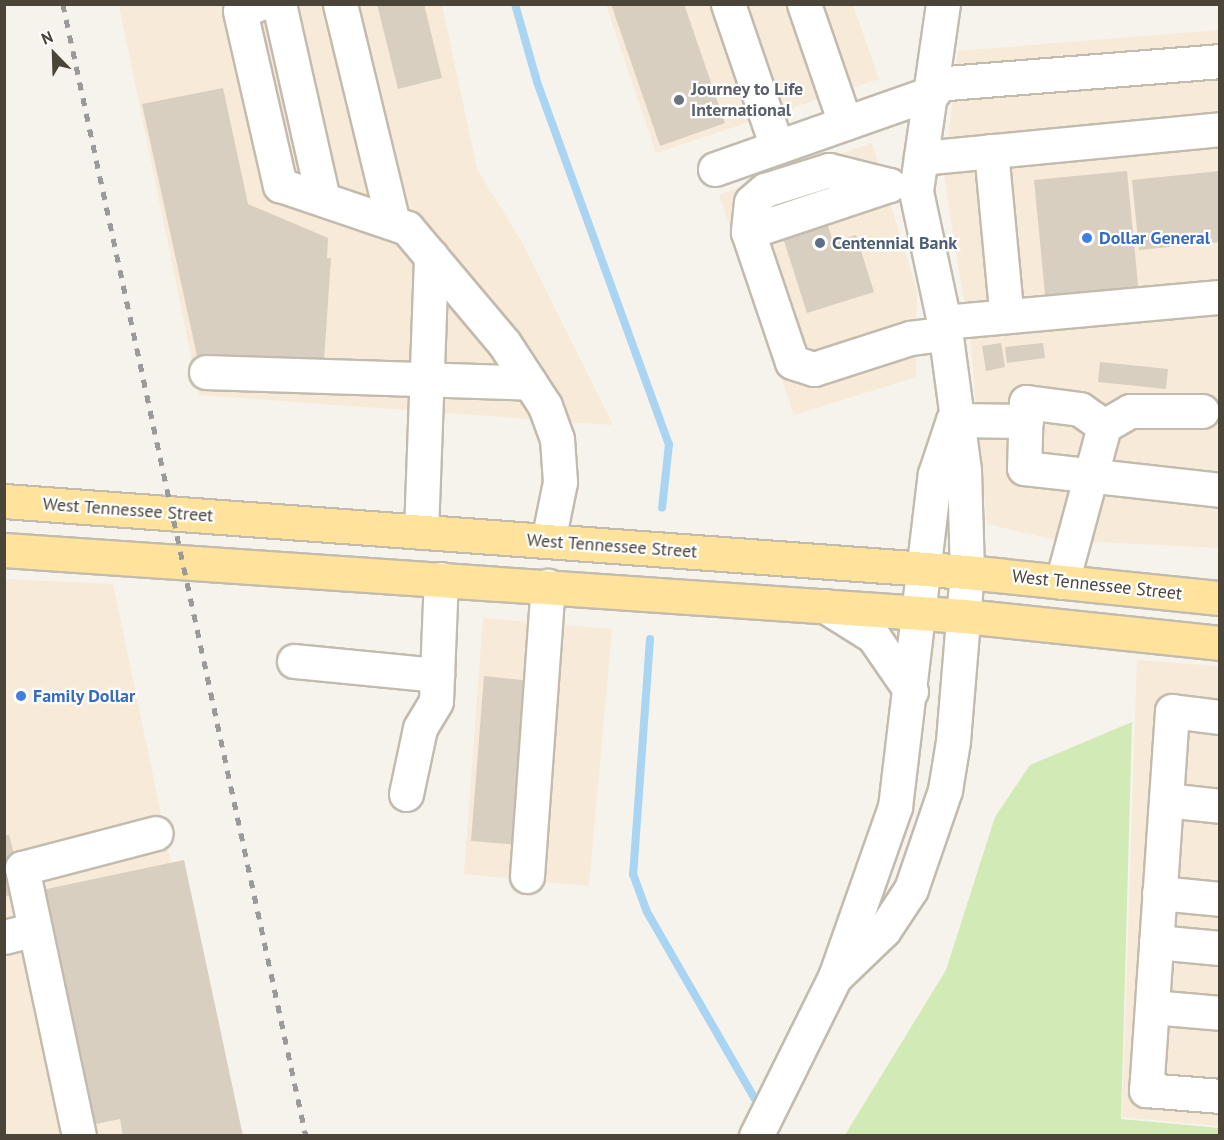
<!DOCTYPE html>
<style>
body{margin:0}
#map{position:relative;width:1224px;height:1140px;overflow:hidden;background:#f6f3ec;font-family:"PT Sans",sans-serif}
div>[style]{position:absolute}
.commercial>*{inset:0;background:#f7ead8}
.green>*{inset:0;background:#d2eab5}
.stream>*{height:8px;margin:-4px;padding:0 4px;transform-origin:4px;border-radius:4px;background:#a9d4f2}
.building>*{inset:0;background:#d8cfc1}
.roads{filter:drop-shadow(2px 0 #c2bbae) drop-shadow(-2px 0 #c2bbae) drop-shadow(0 2px #c2bbae) drop-shadow(0 -2px #c2bbae)}
.minor>*{height:33px;margin:-16.5px;padding:0 16.5px;transform-origin:16.5px;border-radius:16.5px;background:#fff}
.major>*{height:33px;margin:-16.5px;padding:0 16.5px;transform-origin:16.5px;border-radius:16.5px;background:#ffe39c}
.rail>*{height:4.5px;margin-top:-2.25px;transform-origin:0;background:repeating-linear-gradient(90deg,#9a9a9a 0 8px,transparent 0 16px)}
.dots>*{width:16px;height:16px;translate:-50% -50%;box-sizing:border-box;border:3px solid #fff;border-radius:50%}
span{translate:-50% -50%;white-space:nowrap;text-align:center;line-height:1.15;-webkit-text-stroke:4.5px #fff;paint-order:stroke}
.worship-label{font-size:18px;color:#5b616d;font-weight:700}
.left{translate:0 -50%;text-align:left}
.shop-label{font-size:18px;color:#366cbe;font-weight:700}
.service-label{font-size:18px;color:#4e5e75;font-weight:700}
.street-label{font-size:18px;color:#4b4439}
.frame{position:absolute;inset:0;border:6px solid #4b4439;pointer-events:none}
.north{position:absolute;left:24px;top:24px;width:60px;height:60px;-webkit-text-stroke:4px #fff;paint-order:stroke;rotate:337deg;font-size:16px;font-weight:700;line-height:24px;text-align:center;color:#4b4439}
.north::after{content:'';display:block;margin:auto;width:21px;height:27px;background:#4b4439;clip-path:polygon(50% 0,100% 100%,50% 72%,0 100%)}
</style>
<div id="map">
<div class="commercial">
<div style="clip-path:polygon(119px 5px,442px 5px,477px 169px,523px 244px,613px 425px,199px 395px)"></div>
<div style="clip-path:polygon(606px 5px,853px 5px,879px 79px,656px 153px)"></div>
<div style="clip-path:polygon(1219px 30px,1219px 548px,1056px 540px,987px 524px,970px 338px,944px 177px,958px 51px)"></div>
<div style="clip-path:polygon(872px 143px,917px 291px,916px 377px,794px 415px,719px 195px)"></div>
<div style="clip-path:polygon(5px 579px,113px 584px,228px 1135px,5px 1136px)"></div>
<div style="clip-path:polygon(483px 618px,612px 629px,589px 886px,464px 874px)"></div>
<div style="clip-path:polygon(1137px 660px,1219px 666px,1219px 1126px,1122px 1117px)"></div>
</div>
<div class="green">
<div style="clip-path:polygon(1132px 722px,1121px 1119px,1219px 1128px,1219px 1135px,845px 1135px,946px 970px,995px 817px,1030px 765px)"></div>
</div>
<div class="stream">
<div style="left:515px;top:4px;width:81px;rotate:74.2deg"></div>
<div style="left:537px;top:82px;width:385px;rotate:70deg"></div>
<div style="left:669px;top:444px;width:64px;rotate:96.2deg"></div>
<div style="left:650px;top:639px;width:236px;rotate:94.1deg"></div>
<div style="left:633px;top:874px;width:40px;rotate:69.8deg"></div>
<div style="left:647px;top:912px;width:226px;rotate:60deg"></div>
</div>
<div class="building">
<div style="clip-path:polygon(377px 4px,424px 4px,442px 78px,398px 89px)"></div>
<div style="clip-path:polygon(611px 4px,684px 4px,725px 123px,660px 146px)"></div>
<div style="clip-path:polygon(223px 88px,248px 204px,328px 238px,327px 258px,331px 258px,323px 374px,199px 365px,142px 104px)"></div>
<div style="clip-path:polygon(1127px 171px,1139px 295px,1046px 304px,1034px 180px)"></div>
<div style="clip-path:polygon(1220px 171px,1220px 242px,1139px 250px,1132px 180px)"></div>
<div style="clip-path:polygon(815px 183px,833px 242px,856px 235px,874px 292px,807px 313px,770px 197px)"></div>
<div style="clip-path:polygon(1001px 343px,1005px 367px,986px 371px,982px 346px)"></div>
<div style="clip-path:polygon(1043px 343px,1045px 358px,1007px 363px,1005px 347px)"></div>
<div style="clip-path:polygon(1100px 362px,1168px 369px,1166px 389px,1098px 382px)"></div>
<div style="clip-path:polygon(484px 676px,532px 681px,519px 845px,471px 841px)"></div>
<div style="clip-path:polygon(9px 835px,24px 892px,4px 897px,4px 836px)"></div>
<div style="clip-path:polygon(184px 860px,243px 1136px,123px 1136px,120px 1119px,87px 1126px,37px 891px)"></div>
</div>
<div class="roads">
<div class="minor">
<div style="left:258px;top:4px;width:19px;rotate:159deg"></div>
<div style="left:240px;top:11px;width:179px;rotate:77.1deg"></div>
<div style="left:280px;top:185px;width:134px;rotate:18.7deg"></div>
<div style="left:407px;top:228px;width:150px;rotate:49.9deg"></div>
<div style="left:504px;top:343px;width:75px;rotate:56.9deg"></div>
<div style="left:545px;top:406px;width:35px;rotate:70deg"></div>
<div style="left:557px;top:439px;width:43px;rotate:86deg"></div>
<div style="left:560px;top:482px;width:60px;rotate:101.5deg"></div>
<div style="left:279px;top:4px;width:200px;rotate:77.3deg"></div>
<div style="left:340px;top:4px;width:225px;rotate:76.4deg"></div>
<div style="left:728px;top:4px;width:151px;rotate:71.1deg"></div>
<div style="left:804px;top:4px;width:126px;rotate:71deg"></div>
<div style="left:935px;top:84px;width:286px;rotate:-4.6deg"></div>
<div style="left:991px;top:151px;width:149px;rotate:84.6deg"></div>
<div style="left:921px;top:158px;width:300px;rotate:-5.5deg"></div>
<div style="left:715px;top:169px;width:232px;rotate:-19.4deg"></div>
<div style="left:889px;top:185px;width:62px;rotate:-166deg"></div>
<div style="left:829px;top:170px;width:67px;rotate:162.6deg"></div>
<div style="left:765px;top:190px;width:18px;rotate:139deg"></div>
<div style="left:751px;top:202px;width:30px;rotate:96deg"></div>
<div style="left:748px;top:232px;width:137px;rotate:71.3deg"></div>
<div style="left:792px;top:362px;width:23px;rotate:18deg"></div>
<div style="left:814px;top:369px;width:101px;rotate:-17.9deg"></div>
<div style="left:910px;top:338px;width:35px;rotate:-7deg"></div>
<div style="left:748px;top:232px;width:149px;rotate:-18.4deg"></div>
<div style="left:944px;top:322px;width:277px;rotate:-5.2deg"></div>
<div style="left:206px;top:372px;width:324px;rotate:1.9deg"></div>
<div style="left:953px;top:420px;width:73px;rotate:0.8deg"></div>
<div style="left:1104px;top:426px;width:29px;rotate:-145deg"></div>
<div style="left:1080px;top:409px;width:54px;rotate:-172.6deg"></div>
<div style="left:1026px;top:402px;width:66px;rotate:91.7deg"></div>
<div style="left:1024px;top:468px;width:197px;rotate:6.4deg"></div>
<div style="left:421px;top:532px;width:276px;rotate:-87.9deg"></div>
<div style="left:1062px;top:582px;width:162px;rotate:-74.9deg"></div>
<div style="left:1104px;top:426px;width:30px;rotate:-30deg"></div>
<div style="left:1130px;top:411px;width:72px"></div>
<div style="left:825px;top:606px;width:57px;rotate:32deg"></div>
<div style="left:873px;top:636px;width:67px;rotate:55.4deg"></div>
<div style="left:294px;top:661px;width:144px;rotate:5.6deg"></div>
<div style="left:1220px;top:717px;width:48px;rotate:-172.9deg"></div>
<div style="left:1172px;top:711px;width:380px;rotate:93.9deg"></div>
<div style="left:1146px;top:1090px;width:74px;rotate:4.6deg"></div>
<div style="left:406px;top:794px;width:67px;rotate:-78deg"></div>
<div style="left:420px;top:728px;width:31px;rotate:-59deg"></div>
<div style="left:436px;top:701px;width:122px;rotate:-87.7deg"></div>
<div style="left:1166px;top:800px;width:54px;rotate:6.3deg"></div>
<div style="left:527px;top:876px;width:291px;rotate:-85.9deg"></div>
<div style="left:1159px;top:893px;width:61px;rotate:5.6deg"></div>
<div style="left:4px;top:937px;width:32px;rotate:-14deg"></div>
<div style="left:1156px;top:942px;width:64px;rotate:5.4deg"></div>
<div style="left:835px;top:977px;width:68px;rotate:-43.8deg"></div>
<div style="left:884px;top:930px;width:49px;rotate:-56.6deg"></div>
<div style="left:911px;top:889px;width:105px;rotate:-71deg"></div>
<div style="left:945px;top:790px;width:50px;rotate:-80.7deg"></div>
<div style="left:953px;top:741px;width:170px;rotate:-85.3deg"></div>
<div style="left:967px;top:572px;width:102px;rotate:-91.7deg"></div>
<div style="left:964px;top:470px;width:149px;rotate:-97.7deg"></div>
<div style="left:944px;top:322px;width:134px;rotate:-102.1deg"></div>
<div style="left:916px;top:191px;width:189px;rotate:-81.8deg"></div>
<div style="left:1152px;top:1007px;width:68px;rotate:5deg"></div>
<div style="left:79px;top:1136px;width:274px;rotate:-102deg"></div>
<div style="left:22px;top:868px;width:138px;rotate:-14.6deg"></div>
<div style="left:756px;top:1136px;width:178px;rotate:-63.6deg"></div>
<div style="left:835px;top:977px;width:180px;rotate:-70.6deg"></div>
<div style="left:895px;top:807px;width:335px;rotate:-83.2deg"></div>
<div style="left:935px;top:474px;width:57px;rotate:-71.6deg"></div>
</div>
<div class="major">
<div style="left:4px;top:501px;width:966px;rotate:4.22deg"></div>
<div style="left:967px;top:572px;width:254px;rotate:5.9deg"></div>
<div style="left:4px;top:550px;width:962px;rotate:3.93deg"></div>
<div style="left:964px;top:616px;width:257px;rotate:6deg"></div>
</div>
</div>
<div class="rail">
<div style="left:63px;top:4px;width:1158px;rotate:77.88deg"></div>
</div>
<div class="dots">
<div style="left:679px;top:100px;background:#6b7280"></div>
<div style="left:1087px;top:238px;background:#3f7fe0"></div>
<div style="left:820px;top:243px;background:#5c6f8a"></div>
<div style="left:21px;top:696px;background:#3f7fe0"></div>
</div>
<div class="worship-label">
<span class="left" style="left:691px;top:100px">Journey to Life<br>International</span>
</div>
<div class="shop-label">
<span class="left" style="left:1099px;top:238px">Dollar General</span>
<span class="left" style="left:33px;top:696px">Family Dollar</span>
</div>
<div class="service-label">
<span class="left" style="left:832px;top:243px">Centennial Bank</span>
</div>
<div class="street-label">
<span style="left:128px;top:510px;rotate:4deg">West Tennessee Street</span>
<span style="left:612px;top:546px;rotate:4deg">West Tennessee Street</span>
<span style="left:1097px;top:585px;rotate:6deg">West Tennessee Street</span>
</div>
<div class="frame"></div>
<div class="north">N</div>
</div>
